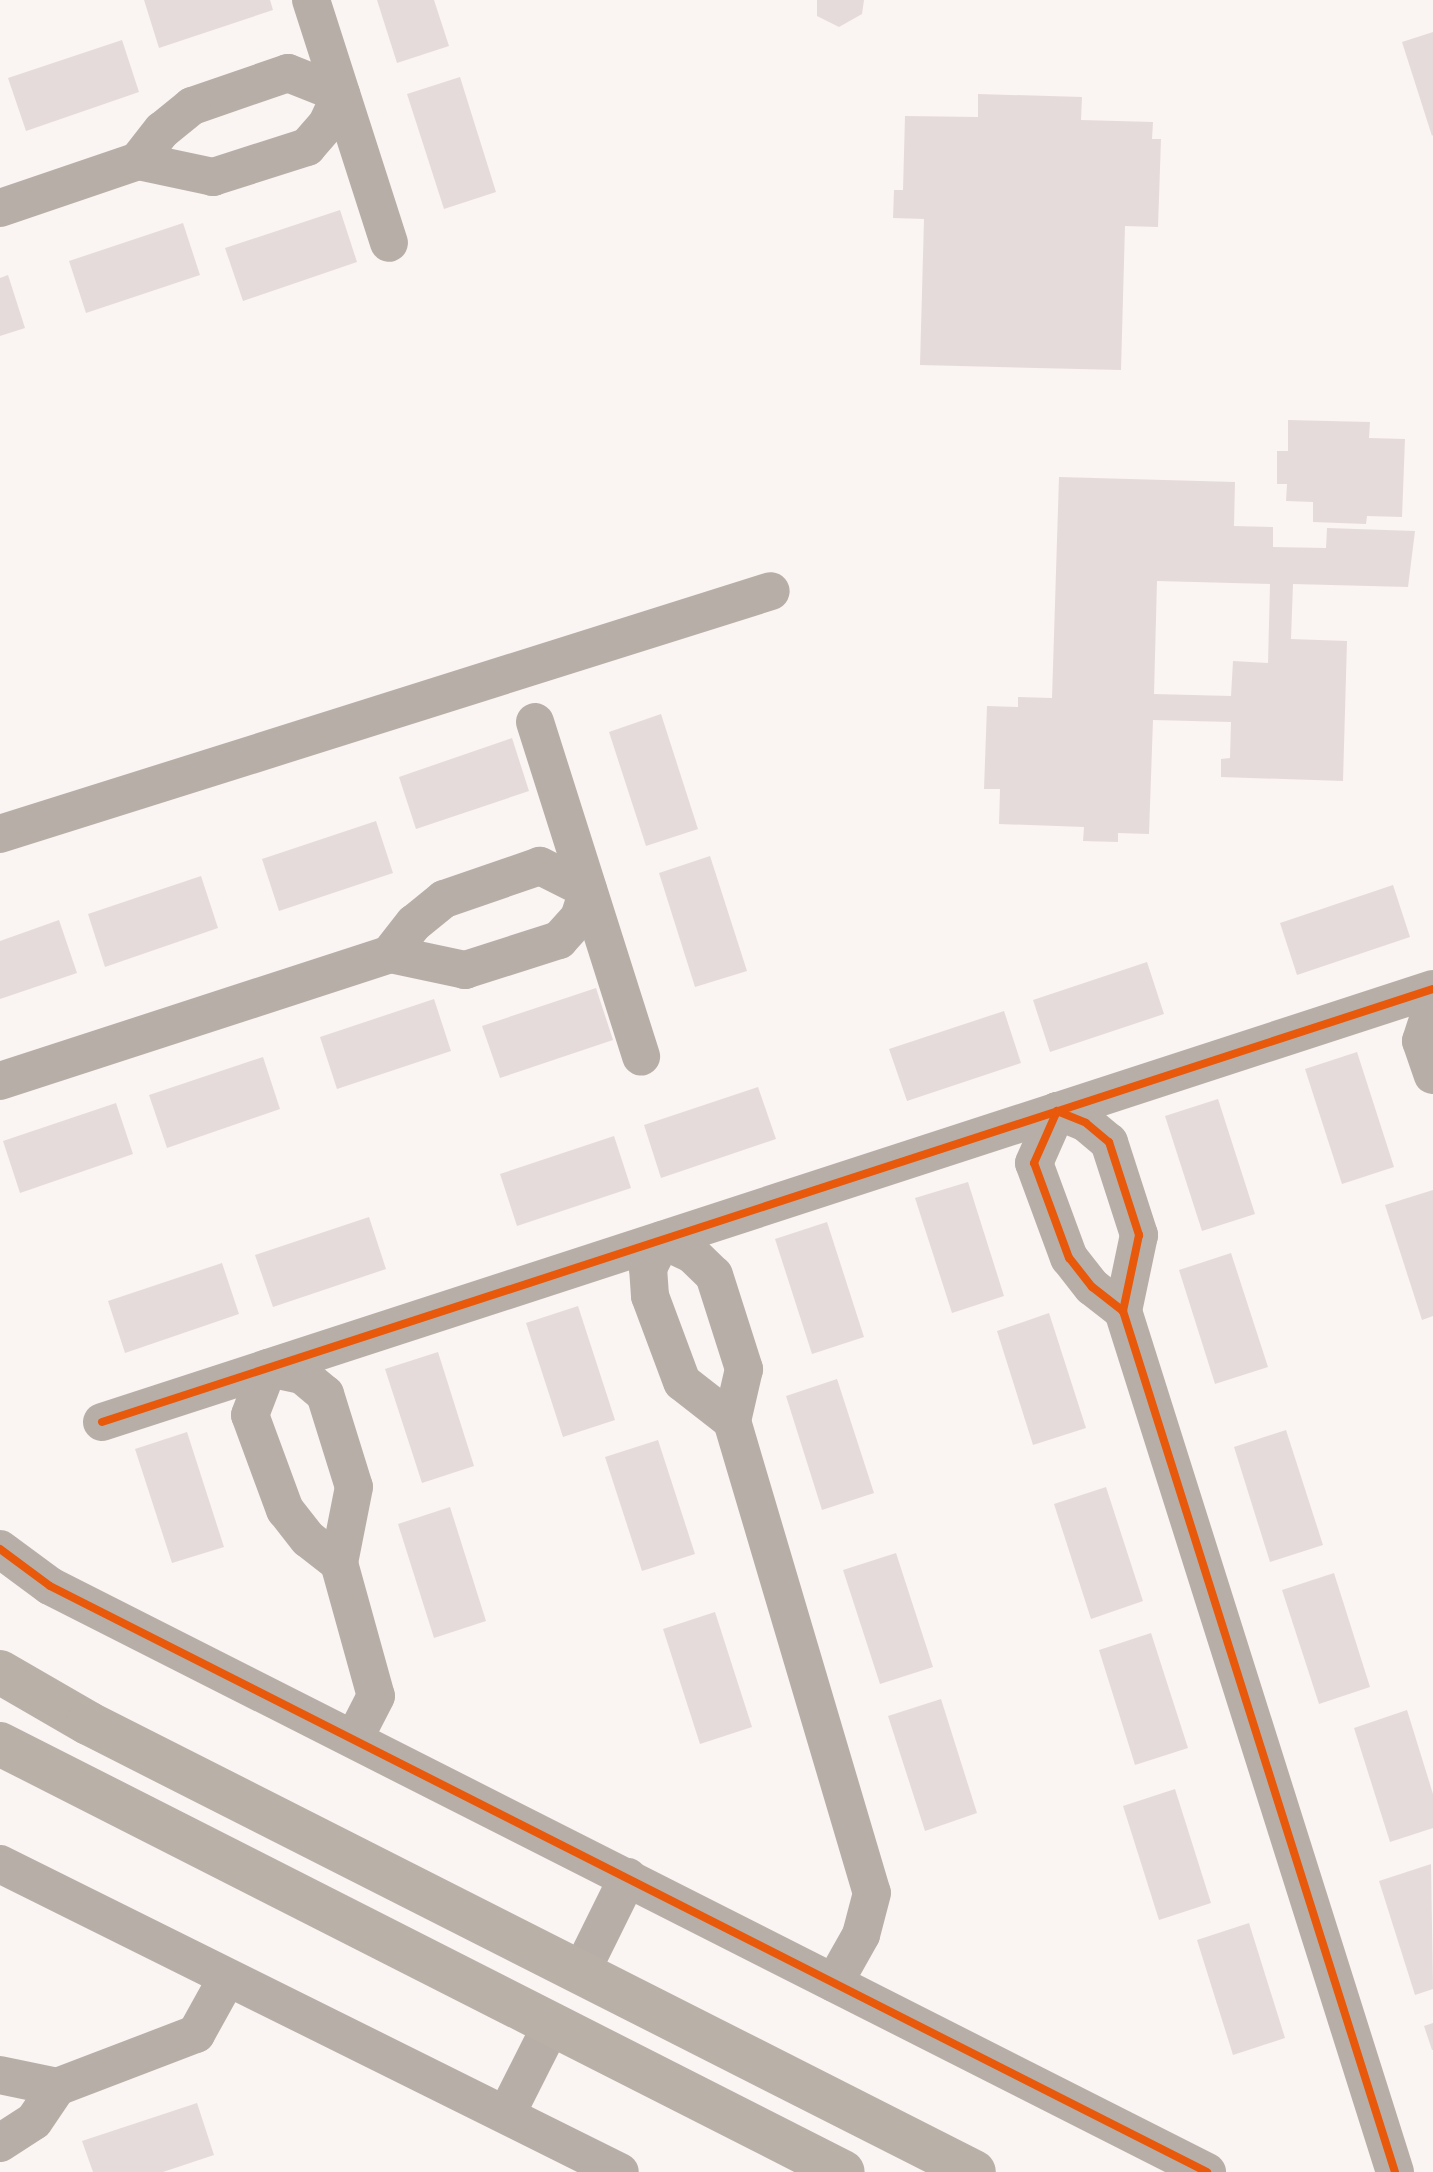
<!DOCTYPE html>
<style>
body{margin:0}
#map{position:relative;width:1433px;height:2172px;overflow:hidden;background:#faf4f2;font-family:"Open Sans",sans-serif}
div>[style]{position:absolute}
.building>*{inset:0;background:#e6dbdb}
.minor>*{height:38px;margin:-19px;padding:0 19px;transform-origin:19px;border-radius:19px;background:#b7afa7}
.major>*{height:44px;margin:-22px;padding:0 22px;transform-origin:22px;border-radius:22px;background:#b9b0a7}
.cycleway>*{height:8px;margin:-4px;padding:0 4px;transform-origin:4px;border-radius:4px;background:#e8590c}
span{translate:-50% -50%;white-space:nowrap;text-align:center;line-height:1.15;-webkit-text-stroke:6px #fff;paint-order:stroke}
</style>
<div id="map">
<div class="building">
<div style="clip-path:polygon(144px 0,270px 0,273px 10px,159px 48px)"></div>
<div style="clip-path:polygon(377px 0,434px 0,449px 46px,397px 63px)"></div>
<div style="clip-path:polygon(817px 0,864px 0,862px 14px,839px 27px,817px 16px)"></div>
<div style="clip-path:polygon(1433px 32px,1433px 135px,1432px 136px,1402px 42px)"></div>
<div style="clip-path:polygon(122px 40px,139px 92px,26px 131px,8px 78px)"></div>
<div style="clip-path:polygon(460px 77px,496px 192px,444px 209px,407px 94px)"></div>
<div style="clip-path:polygon(978px 94px,1082px 97px,1081px 120px,1153px 122px,1152px 139px,1161px 139px,1158px 227px,1125px 226px,1121px 370px,920px 365px,924px 219px,893px 218px,894px 190px,903px 190px,905px 116px,978px 117px)"></div>
<div style="clip-path:polygon(340px 210px,357px 262px,243px 301px,225px 248px)"></div>
<div style="clip-path:polygon(183px 223px,200px 275px,86px 313px,69px 261px)"></div>
<div style="clip-path:polygon(8px 275px,25px 328px,0 336px,0 278px)"></div>
<div style="clip-path:polygon(1288px 420px,1370px 422px,1369px 438px,1405px 439px,1402px 517px,1367px 516px,1366px 524px,1313px 522px,1313px 502px,1286px 501px,1287px 484px,1277px 484px,1277px 451px,1288px 451px)"></div>
<div style="clip-path:polygon(evenodd,1059px 477px,1235px 482px,1234px 526px,1273px 527px,1273px 547px,1326px 548px,1327px 528px,1415px 531px,1408px 587px,1293px 584px,1291px 639px,1347px 641px,1343px 781px,1221px 777px,1221px 759px,1230px 758px,1231px 722px,1153px 720px,1149px 834px,1118px 833px,1118px 842px,1083px 841px,1084px 827px,999px 824px,1000px 789px,984px 789px,987px 706px,1018px 707px,1018px 697px,1052px 698px,1059px 477px,1157px 581px,1270px 584px,1268px 663px,1233px 661px,1231px 696px,1154px 694px,1157px 581px)"></div>
<div style="clip-path:polygon(661px 714px,698px 829px,646px 846px,609px 732px)"></div>
<div style="clip-path:polygon(512px 738px,529px 791px,416px 829px,399px 777px)"></div>
<div style="clip-path:polygon(376px 821px,393px 873px,279px 911px,262px 859px)"></div>
<div style="clip-path:polygon(710px 856px,747px 971px,695px 987px,659px 873px)"></div>
<div style="clip-path:polygon(201px 876px,218px 928px,105px 967px,88px 914px)"></div>
<div style="clip-path:polygon(1393px 885px,1410px 937px,1297px 975px,1280px 923px)"></div>
<div style="clip-path:polygon(59px 920px,77px 973px,0 999px,0 941px)"></div>
<div style="clip-path:polygon(1147px 962px,1164px 1014px,1050px 1052px,1033px 1000px)"></div>
<div style="clip-path:polygon(596px 988px,613px 1040px,500px 1078px,482px 1026px)"></div>
<div style="clip-path:polygon(434px 999px,451px 1051px,337px 1089px,320px 1037px)"></div>
<div style="clip-path:polygon(1004px 1011px,1021px 1063px,907px 1101px,889px 1049px)"></div>
<div style="clip-path:polygon(1357px 1052px,1394px 1167px,1342px 1184px,1305px 1069px)"></div>
<div style="clip-path:polygon(263px 1057px,280px 1109px,167px 1148px,149px 1095px)"></div>
<div style="clip-path:polygon(758px 1087px,776px 1139px,661px 1178px,644px 1125px)"></div>
<div style="clip-path:polygon(1218px 1099px,1255px 1214px,1202px 1231px,1165px 1116px)"></div>
<div style="clip-path:polygon(116px 1103px,133px 1154px,20px 1193px,3px 1141px)"></div>
<div style="clip-path:polygon(614px 1136px,631px 1188px,517px 1226px,500px 1174px)"></div>
<div style="clip-path:polygon(968px 1182px,1004px 1296px,952px 1313px,915px 1198px)"></div>
<div style="clip-path:polygon(1433px 1190px,1433px 1316px,1422px 1320px,1385px 1205px)"></div>
<div style="clip-path:polygon(369px 1217px,386px 1269px,273px 1307px,255px 1255px)"></div>
<div style="clip-path:polygon(827px 1222px,864px 1337px,812px 1354px,775px 1239px)"></div>
<div style="clip-path:polygon(1231px 1253px,1268px 1367px,1215px 1384px,1179px 1270px)"></div>
<div style="clip-path:polygon(222px 1263px,239px 1314px,125px 1353px,108px 1301px)"></div>
<div style="clip-path:polygon(578px 1306px,615px 1420px,563px 1437px,526px 1323px)"></div>
<div style="clip-path:polygon(1049px 1313px,1086px 1428px,1033px 1445px,997px 1331px)"></div>
<div style="clip-path:polygon(438px 1352px,474px 1466px,422px 1483px,385px 1369px)"></div>
<div style="clip-path:polygon(837px 1379px,874px 1493px,822px 1510px,786px 1396px)"></div>
<div style="clip-path:polygon(1286px 1430px,1323px 1545px,1270px 1562px,1234px 1447px)"></div>
<div style="clip-path:polygon(187px 1432px,224px 1547px,172px 1563px,135px 1449px)"></div>
<div style="clip-path:polygon(658px 1440px,695px 1554px,642px 1571px,605px 1457px)"></div>
<div style="clip-path:polygon(1106px 1487px,1143px 1601px,1091px 1619px,1054px 1504px)"></div>
<div style="clip-path:polygon(450px 1507px,486px 1621px,434px 1638px,398px 1524px)"></div>
<div style="clip-path:polygon(896px 1553px,933px 1667px,880px 1684px,843px 1570px)"></div>
<div style="clip-path:polygon(1334px 1573px,1370px 1687px,1319px 1704px,1282px 1590px)"></div>
<div style="clip-path:polygon(715px 1612px,752px 1727px,700px 1744px,663px 1629px)"></div>
<div style="clip-path:polygon(1151px 1633px,1188px 1748px,1135px 1765px,1099px 1650px)"></div>
<div style="clip-path:polygon(941px 1699px,977px 1813px,925px 1831px,888px 1716px)"></div>
<div style="clip-path:polygon(1407px 1710px,1433px 1794px,1433px 1828px,1390px 1842px,1354px 1728px)"></div>
<div style="clip-path:polygon(1175px 1789px,1211px 1903px,1159px 1920px,1123px 1806px)"></div>
<div style="clip-path:polygon(1431px 1864px,1433px 1989px,1415px 1995px,1379px 1881px)"></div>
<div style="clip-path:polygon(1249px 1923px,1285px 2038px,1233px 2055px,1197px 1940px)"></div>
<div style="clip-path:polygon(1433px 2023px,1433px 2050px,1432px 2050px,1424px 2026px)"></div>
<div style="clip-path:polygon(197px 2103px,214px 2155px,163px 2172px,93px 2172px,82px 2141px)"></div>
</div>
<div class="minor">
<div style="left:311px;top:0;width:255px;rotate:72.2deg"></div>
<div style="left:0;top:208px;width:146px;rotate:-18.8deg"></div>
<div style="left:138px;top:161px;width:77px;rotate:12deg"></div>
<div style="left:213px;top:177px;width:99px;rotate:-17.7deg"></div>
<div style="left:307px;top:147px;width:30px;rotate:-49deg"></div>
<div style="left:327px;top:124px;width:33px;rotate:-65deg"></div>
<div style="left:341px;top:94px;width:57px;rotate:-158.4deg"></div>
<div style="left:288px;top:73px;width:102px;rotate:161deg"></div>
<div style="left:192px;top:106px;width:38px;rotate:141deg"></div>
<div style="left:162px;top:130px;width:39px;rotate:128deg"></div>
<div style="left:535px;top:722px;width:351px;rotate:72.4deg"></div>
<div style="left:0;top:834px;width:808px;rotate:-17.49deg"></div>
<div style="left:1433px;top:1004px;width:39px;rotate:108deg"></div>
<div style="left:1421px;top:1041px;width:36px;rotate:71deg"></div>
<div style="left:0;top:1081px;width:410px;rotate:-18deg"></div>
<div style="left:390px;top:954px;width:77px;rotate:12deg"></div>
<div style="left:465px;top:970px;width:99px;rotate:-17.7deg"></div>
<div style="left:559px;top:940px;width:30px;rotate:-48deg"></div>
<div style="left:579px;top:918px;width:29px;rotate:-72deg"></div>
<div style="left:588px;top:890px;width:54px;rotate:-153.4deg"></div>
<div style="left:540px;top:866px;width:102px;rotate:161deg"></div>
<div style="left:444px;top:899px;width:38px;rotate:141deg"></div>
<div style="left:414px;top:923px;width:39px;rotate:128deg"></div>
<div style="left:1123px;top:1311px;width:39px;rotate:-142deg"></div>
<div style="left:1092px;top:1287px;width:37px;rotate:-128deg"></div>
<div style="left:1069px;top:1258px;width:101px;rotate:-110.2deg"></div>
<div style="left:1034px;top:1163px;width:57px;rotate:-66.1deg"></div>
<div style="left:1057px;top:1111px;width:31px;rotate:22deg"></div>
<div style="left:1086px;top:1123px;width:30px;rotate:40deg"></div>
<div style="left:1109px;top:1142px;width:98px;rotate:72.1deg"></div>
<div style="left:1139px;top:1235px;width:78px;rotate:101.9deg"></div>
<div style="left:1123px;top:1311px;width:903px;rotate:72.47deg"></div>
<div style="left:732px;top:1421px;width:63px;rotate:-142deg"></div>
<div style="left:682px;top:1382px;width:92px;rotate:-110.4deg"></div>
<div style="left:650px;top:1296px;width:28px;rotate:-94deg"></div>
<div style="left:648px;top:1268px;width:31px;rotate:-63deg"></div>
<div style="left:662px;top:1240px;width:33px;rotate:25deg"></div>
<div style="left:692px;top:1254px;width:30px;rotate:44deg"></div>
<div style="left:714px;top:1275px;width:99px;rotate:72.3deg"></div>
<div style="left:744px;top:1369px;width:53px;rotate:103deg"></div>
<div style="left:732px;top:1421px;width:492px;rotate:73.5deg"></div>
<div style="left:872px;top:1893px;width:43px;rotate:104.7deg"></div>
<div style="left:861px;top:1935px;width:55px;rotate:119.4deg"></div>
<div style="left:102px;top:1422px;width:1400px;rotate:-18.02deg"></div>
<div style="left:0;top:1549px;width:62px;rotate:36.5deg"></div>
<div style="left:50px;top:1586px;width:1297px;rotate:26.86deg"></div>
<div style="left:339px;top:1563px;width:39px;rotate:-142deg"></div>
<div style="left:308px;top:1539px;width:37px;rotate:-128deg"></div>
<div style="left:285px;top:1510px;width:101px;rotate:-110.2deg"></div>
<div style="left:250px;top:1415px;width:50px;rotate:-69deg"></div>
<div style="left:268px;top:1368px;width:35px;rotate:12deg"></div>
<div style="left:302px;top:1375px;width:30px;rotate:40deg"></div>
<div style="left:325px;top:1394px;width:97px;rotate:72.7deg"></div>
<div style="left:354px;top:1487px;width:77px;rotate:101.2deg"></div>
<div style="left:339px;top:1563px;width:138px;rotate:74.5deg"></div>
<div style="left:376px;top:1696px;width:46px;rotate:117.1deg"></div>
<div style="left:0;top:1864px;width:692px;rotate:26.42deg"></div>
<div style="left:581px;top:1972px;width:106px;rotate:-63.7deg"></div>
<div style="left:0;top:2075px;width:58px;rotate:11.9deg"></div>
<div style="left:507px;top:2113px;width:100px;rotate:-63.2deg"></div>
<div style="left:0;top:2143px;width:40px;rotate:-32.9deg"></div>
<div style="left:34px;top:2121px;width:41px;rotate:-55.9deg"></div>
<div style="left:57px;top:2087px;width:149px;rotate:-20.9deg"></div>
<div style="left:196px;top:2034px;width:64px;rotate:-61deg"></div>
</div>
<div class="major">
<div style="left:0;top:1672px;width:102px;rotate:30.1deg"></div>
<div style="left:88px;top:1723px;width:993px;rotate:26.87deg"></div>
<div style="left:0;top:1744px;width:945px;rotate:26.92deg"></div>
</div>
<div class="cycleway">
<div style="left:1123px;top:1311px;width:39px;rotate:-142deg"></div>
<div style="left:1092px;top:1287px;width:37px;rotate:-128deg"></div>
<div style="left:1069px;top:1258px;width:101px;rotate:-110.2deg"></div>
<div style="left:1034px;top:1163px;width:57px;rotate:-66.1deg"></div>
<div style="left:1057px;top:1111px;width:31px;rotate:22deg"></div>
<div style="left:1086px;top:1123px;width:30px;rotate:40deg"></div>
<div style="left:1109px;top:1142px;width:98px;rotate:72.1deg"></div>
<div style="left:1139px;top:1235px;width:78px;rotate:101.9deg"></div>
<div style="left:1123px;top:1311px;width:903px;rotate:72.47deg"></div>
<div style="left:102px;top:1422px;width:1400px;rotate:-18.02deg"></div>
<div style="left:0;top:1549px;width:62px;rotate:36.5deg"></div>
<div style="left:50px;top:1586px;width:1297px;rotate:26.86deg"></div>
</div>
</div>
